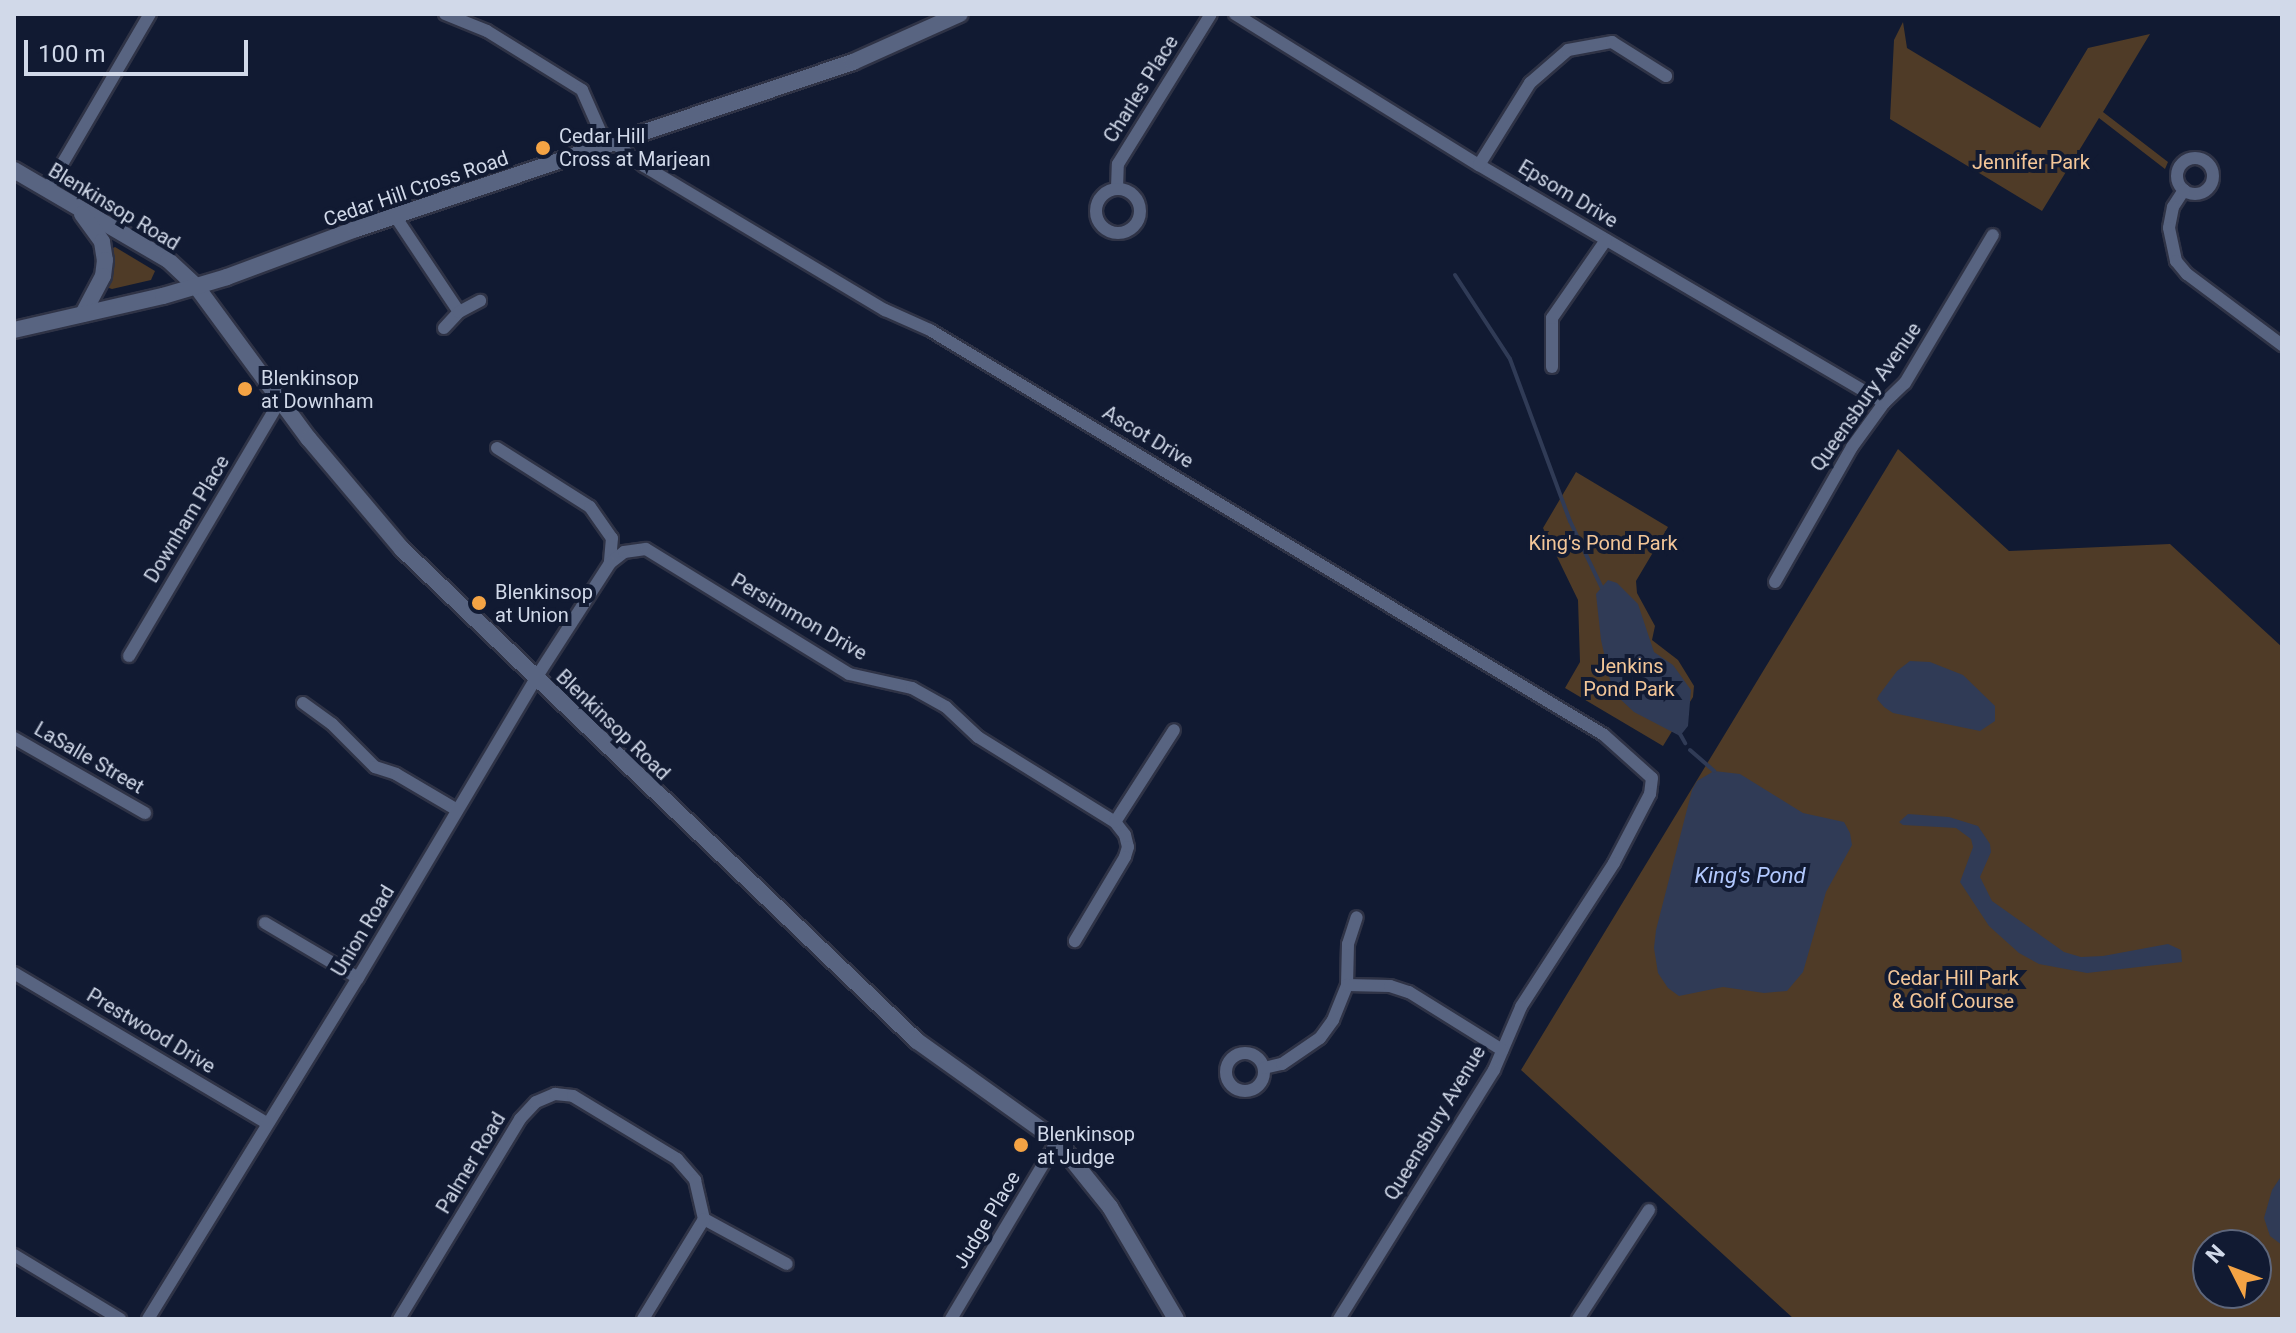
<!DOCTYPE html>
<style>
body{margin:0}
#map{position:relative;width:2296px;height:1333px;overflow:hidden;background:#111a32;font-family:Roboto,sans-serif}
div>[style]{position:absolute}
.green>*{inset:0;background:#4f3b27}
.water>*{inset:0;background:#303b56}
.stream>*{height:4px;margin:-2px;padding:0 2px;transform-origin:2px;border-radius:2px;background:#303b56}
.roads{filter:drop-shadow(2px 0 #2f3346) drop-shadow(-2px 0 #2f3346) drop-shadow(0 2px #2f3346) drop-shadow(0 -2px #2f3346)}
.street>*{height:12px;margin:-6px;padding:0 6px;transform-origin:6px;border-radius:6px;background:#586481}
.street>.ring{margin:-6px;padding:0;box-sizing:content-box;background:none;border:12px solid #586481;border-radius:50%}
.secondary>*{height:16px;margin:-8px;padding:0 8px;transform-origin:8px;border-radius:8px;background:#586481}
.dots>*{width:22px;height:22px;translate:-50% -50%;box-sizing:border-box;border:4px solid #111a32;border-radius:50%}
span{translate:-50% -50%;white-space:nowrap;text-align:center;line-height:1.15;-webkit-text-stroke:8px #111a32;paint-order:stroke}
.street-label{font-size:20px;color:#d1d9e9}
.poi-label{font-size:20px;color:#d1d9e9}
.left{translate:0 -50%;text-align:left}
.park-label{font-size:20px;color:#f3c698}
.water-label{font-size:22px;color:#b2c9fe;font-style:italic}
.frame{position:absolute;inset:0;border:16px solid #d1d9e9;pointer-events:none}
.north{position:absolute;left:2192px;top:1229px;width:80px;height:80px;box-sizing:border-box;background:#111a32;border:2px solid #5e667b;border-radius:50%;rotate:312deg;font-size:22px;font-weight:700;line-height:32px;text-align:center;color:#d1d9e9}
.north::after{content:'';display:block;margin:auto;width:28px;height:36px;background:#f4a344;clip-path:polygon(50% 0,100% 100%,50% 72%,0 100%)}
.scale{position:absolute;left:24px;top:40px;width:224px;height:36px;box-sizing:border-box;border:4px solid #d1d9e9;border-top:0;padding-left:10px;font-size:24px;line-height:28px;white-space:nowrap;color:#d1d9e9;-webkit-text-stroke:6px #111a32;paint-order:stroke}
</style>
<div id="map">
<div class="green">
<div style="clip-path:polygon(1903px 22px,1907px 48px,2040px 128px,2088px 48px,2150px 34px,2103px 112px,2168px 162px,2165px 169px,2099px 118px,2042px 211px,1890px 119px,1894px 40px)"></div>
<div style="clip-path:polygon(115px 247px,155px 271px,151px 280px,112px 289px,106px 287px,111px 249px)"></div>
<div style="clip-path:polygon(evenodd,1898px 449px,2009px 551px,2170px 544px,2282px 647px,2282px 1319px,1794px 1319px,1521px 1070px,1898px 449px,2208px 1245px,2256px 1245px,2256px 1293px,2208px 1293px,2208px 1245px)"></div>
<div style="clip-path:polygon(1576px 472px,1668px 527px,1636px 581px,1637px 593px,1655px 626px,1652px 640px,1678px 660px,1694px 686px,1693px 697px,1663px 746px,1565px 688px,1580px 662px,1578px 600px,1543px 528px)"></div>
</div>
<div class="water">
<div style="clip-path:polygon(1608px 580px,1617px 583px,1638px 604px,1654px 652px,1673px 665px,1691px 690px,1688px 726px,1680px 736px,1634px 712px,1619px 698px,1610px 680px,1601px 640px,1596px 594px)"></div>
<div style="clip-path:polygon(1910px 661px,1930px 662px,1963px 675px,1995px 706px,1995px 721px,1980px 731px,1893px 713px,1884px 707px,1877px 699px,1879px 695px,1897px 671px)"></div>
<div style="clip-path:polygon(1714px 771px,1740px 774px,1803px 813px,1844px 822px,1850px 833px,1852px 845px,1826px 892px,1803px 972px,1787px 991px,1764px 993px,1723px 987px,1679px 996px,1668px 988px,1658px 973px,1654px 948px,1656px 930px,1692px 790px,1697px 781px)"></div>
<div style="clip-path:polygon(1908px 814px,1949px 817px,1978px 826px,1990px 844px,1991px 852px,1980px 877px,1992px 901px,2064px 952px,2081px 957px,2103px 956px,2168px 944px,2181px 950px,2182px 962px,2087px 973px,2039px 964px,2019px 953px,1989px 926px,1960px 882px,1973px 847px,1971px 839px,1956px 828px,1903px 825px,1899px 822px)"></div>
<div style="clip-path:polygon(2282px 1175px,2282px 1245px,2270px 1236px,2264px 1218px,2272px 1190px)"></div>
</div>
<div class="stream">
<div style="left:1455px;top:275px;width:100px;rotate:56.8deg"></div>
<div style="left:1510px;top:359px;width:173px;rotate:69.7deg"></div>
<div style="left:1570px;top:521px;width:74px;rotate:64.5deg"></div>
<div style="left:1679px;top:732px;width:13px;rotate:61deg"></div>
<div style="left:1690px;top:750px;width:32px;rotate:41deg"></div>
</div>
<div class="roads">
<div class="street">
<div style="left:445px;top:14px;width:45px;rotate:22deg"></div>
<div style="left:487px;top:31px;width:112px;rotate:31.8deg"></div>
<div style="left:582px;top:90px;width:47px;rotate:66.2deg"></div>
<div style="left:601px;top:133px;width:54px;rotate:37.5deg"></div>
<div style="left:644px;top:166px;width:281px;rotate:30.9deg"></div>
<div style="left:885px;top:310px;width:49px;rotate:24deg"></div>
<div style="left:930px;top:330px;width:786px;rotate:31deg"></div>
<div style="left:1604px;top:735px;width:64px;rotate:41.9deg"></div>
<div style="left:1652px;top:778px;width:16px;rotate:97deg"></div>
<div style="left:1650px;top:794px;width:78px;rotate:117.6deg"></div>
<div style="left:1614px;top:863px;width:171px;rotate:122.9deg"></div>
<div style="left:1521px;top:1007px;width:69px;rotate:113.2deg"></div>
<div style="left:1494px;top:1070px;width:293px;rotate:121.9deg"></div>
<div style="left:1235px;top:14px;width:287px;rotate:31.8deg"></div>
<div style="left:1479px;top:165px;width:470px;rotate:30.4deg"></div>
<div class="ring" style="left:2177px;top:158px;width:24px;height:24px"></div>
<div style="left:1479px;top:165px;width:97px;rotate:-58.1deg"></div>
<div style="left:1530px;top:83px;width:50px;rotate:-41deg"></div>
<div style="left:1568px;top:50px;width:45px;rotate:-10.3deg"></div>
<div style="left:1612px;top:42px;width:64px;rotate:32.2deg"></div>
<div style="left:1117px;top:188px;width:24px;rotate:-88deg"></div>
<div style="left:1118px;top:164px;width:176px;rotate:-58.2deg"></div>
<div class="ring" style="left:1096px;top:189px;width:32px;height:32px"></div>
<div style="left:47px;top:190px;width:204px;rotate:-59.7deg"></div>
<div style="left:2184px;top:190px;width:20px;rotate:123deg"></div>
<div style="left:2173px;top:207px;width:21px;rotate:101deg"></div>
<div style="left:2169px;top:228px;width:34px;rotate:78deg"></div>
<div style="left:2176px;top:261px;width:17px;rotate:50deg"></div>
<div style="left:2187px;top:274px;width:119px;rotate:36.8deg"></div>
<div style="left:395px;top:216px;width:115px;rotate:56.3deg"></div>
<div style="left:444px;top:328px;width:22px;rotate:-47deg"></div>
<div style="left:459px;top:312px;width:24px;rotate:-28deg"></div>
<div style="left:1552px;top:367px;width:49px;rotate:-90deg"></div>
<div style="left:1552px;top:318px;width:95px;rotate:-55.3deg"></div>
<div style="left:497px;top:448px;width:110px;rotate:32.4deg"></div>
<div style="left:590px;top:507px;width:38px;rotate:55deg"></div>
<div style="left:612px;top:538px;width:25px;rotate:95deg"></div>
<div style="left:610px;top:563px;width:18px;rotate:-38deg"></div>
<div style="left:624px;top:552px;width:22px;rotate:-8deg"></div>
<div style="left:646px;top:549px;width:238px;rotate:31.6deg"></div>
<div style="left:849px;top:674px;width:65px;rotate:12.5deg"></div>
<div style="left:912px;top:688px;width:39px;rotate:29deg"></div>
<div style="left:946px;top:707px;width:44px;rotate:43.2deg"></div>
<div style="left:978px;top:737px;width:161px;rotate:31.8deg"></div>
<div style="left:1115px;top:822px;width:16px;rotate:52deg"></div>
<div style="left:1125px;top:835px;width:12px;rotate:76deg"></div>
<div style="left:1128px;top:847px;width:10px;rotate:107deg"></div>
<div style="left:1125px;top:857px;width:98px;rotate:120.8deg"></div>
<div style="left:1775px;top:582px;width:155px;rotate:-60.3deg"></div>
<div style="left:1852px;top:447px;width:54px;rotate:-54deg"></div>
<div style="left:1884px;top:403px;width:29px;rotate:-44deg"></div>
<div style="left:1905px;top:383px;width:172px;rotate:-59.3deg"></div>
<div style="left:129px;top:656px;width:296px;rotate:-59.4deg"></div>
<div style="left:303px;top:703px;width:36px;rotate:36deg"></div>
<div style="left:332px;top:724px;width:61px;rotate:45deg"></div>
<div style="left:375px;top:767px;width:22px;rotate:18deg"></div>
<div style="left:396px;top:774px;width:71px;rotate:30.5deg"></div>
<div style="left:14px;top:738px;width:151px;rotate:29.8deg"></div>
<div style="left:1115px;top:822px;width:109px;rotate:-57.3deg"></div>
<div style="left:265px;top:923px;width:108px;rotate:30.6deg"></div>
<div style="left:14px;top:973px;width:295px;rotate:30.7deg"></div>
<div style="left:1347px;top:985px;width:41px;rotate:-88.6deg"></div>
<div style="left:1348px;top:944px;width:28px;rotate:-72deg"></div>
<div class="ring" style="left:1226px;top:1053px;width:26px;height:26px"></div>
<div style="left:1264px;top:1068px;width:18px;rotate:-13deg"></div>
<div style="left:1282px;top:1064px;width:46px;rotate:-34.4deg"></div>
<div style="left:1320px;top:1038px;width:22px;rotate:-54deg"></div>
<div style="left:1333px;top:1020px;width:38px;rotate:-68deg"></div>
<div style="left:1347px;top:985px;width:43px;rotate:1.3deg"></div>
<div style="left:1390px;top:986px;width:20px;rotate:18deg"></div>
<div style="left:1409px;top:992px;width:110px;rotate:31.9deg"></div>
<div style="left:704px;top:1219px;width:94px;rotate:28.5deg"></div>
<div style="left:14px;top:1255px;width:124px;rotate:31.1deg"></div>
<div style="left:148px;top:1319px;width:400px;rotate:-58.4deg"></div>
<div style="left:358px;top:978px;width:349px;rotate:-59.3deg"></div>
<div style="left:536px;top:678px;width:137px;rotate:-57.2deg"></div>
<div style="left:399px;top:1319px;width:234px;rotate:-58.8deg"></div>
<div style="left:520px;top:1119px;width:23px;rotate:-47deg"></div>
<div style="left:536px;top:1102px;width:21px;rotate:-23deg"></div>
<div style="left:555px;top:1094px;width:18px;rotate:6deg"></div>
<div style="left:573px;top:1096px;width:122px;rotate:31.2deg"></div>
<div style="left:677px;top:1159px;width:28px;rotate:49deg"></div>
<div style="left:695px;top:1180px;width:40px;rotate:77deg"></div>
<div style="left:643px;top:1319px;width:117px;rotate:-58.6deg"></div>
<div style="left:951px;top:1319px;width:207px;rotate:-59.2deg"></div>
<div style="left:1578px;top:1319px;width:130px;rotate:-56.9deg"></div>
</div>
<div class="secondary">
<div style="left:14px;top:170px;width:178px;rotate:30.3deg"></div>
<div style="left:168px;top:260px;width:38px;rotate:43deg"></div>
<div style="left:196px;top:286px;width:190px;rotate:53.6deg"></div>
<div style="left:309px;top:439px;width:144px;rotate:49.8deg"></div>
<div style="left:402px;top:549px;width:712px;rotate:43.69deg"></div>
<div style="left:917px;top:1041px;width:172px;rotate:35.5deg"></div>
<div style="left:1057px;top:1141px;width:85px;rotate:51.2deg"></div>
<div style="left:1110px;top:1207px;width:130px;rotate:59.5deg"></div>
<div style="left:82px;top:214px;width:34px;rotate:54deg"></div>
<div style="left:102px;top:242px;width:18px;rotate:81deg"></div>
<div style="left:105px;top:260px;width:16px;rotate:97deg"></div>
<div style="left:103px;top:276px;width:43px;rotate:117.8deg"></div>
<div style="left:14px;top:330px;width:153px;rotate:-12.9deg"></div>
<div style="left:163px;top:296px;width:67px;rotate:-16.5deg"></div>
<div style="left:227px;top:277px;width:138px;rotate:-20.4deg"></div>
<div style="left:356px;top:229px;width:524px;rotate:-18.57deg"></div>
<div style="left:853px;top:62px;width:117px;rotate:-24.2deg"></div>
</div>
</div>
<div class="dots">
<div style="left:543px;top:148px;background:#f4a344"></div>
<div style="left:245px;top:389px;background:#f4a344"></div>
<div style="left:479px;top:603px;background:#f4a344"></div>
<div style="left:1021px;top:1145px;background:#f4a344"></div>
</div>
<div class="street-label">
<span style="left:1141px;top:89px;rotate:-58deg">Charles Place</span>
<span style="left:416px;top:189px;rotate:-19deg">Cedar Hill Cross Road</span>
<span style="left:1568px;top:194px;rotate:31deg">Epsom Drive</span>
<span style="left:114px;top:207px;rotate:31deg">Blenkinsop Road</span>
<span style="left:1866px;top:397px;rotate:-55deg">Queensbury Avenue</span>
<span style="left:1148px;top:437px;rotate:31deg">Ascot Drive</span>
<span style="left:187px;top:519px;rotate:-59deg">Downham Place</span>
<span style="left:799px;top:617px;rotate:30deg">Persimmon Drive</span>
<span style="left:613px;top:725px;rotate:44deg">Blenkinsop Road</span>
<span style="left:89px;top:758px;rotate:30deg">LaSalle Street</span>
<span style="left:363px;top:931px;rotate:-59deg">Union Road</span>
<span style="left:151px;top:1031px;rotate:31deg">Prestwood Drive</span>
<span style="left:1435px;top:1123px;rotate:-59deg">Queensbury Avenue</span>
<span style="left:471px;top:1163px;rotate:-59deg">Palmer Road</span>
<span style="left:987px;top:1220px;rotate:-59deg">Judge Place</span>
</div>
<div class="poi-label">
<span class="left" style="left:559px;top:148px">Cedar Hill<br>Cross at Marjean</span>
<span class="left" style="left:261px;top:390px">Blenkinsop<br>at Downham</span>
<span class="left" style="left:495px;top:604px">Blenkinsop<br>at Union</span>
<span class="left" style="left:1037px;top:1146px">Blenkinsop<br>at Judge</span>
</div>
<div class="park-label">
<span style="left:2031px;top:162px">Jennifer Park</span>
<span style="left:1603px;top:543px">King's Pond Park</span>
<span style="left:1629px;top:678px">Jenkins<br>Pond Park</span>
<span style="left:1953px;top:990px">Cedar Hill Park<br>&amp; Golf Course</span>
</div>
<div class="water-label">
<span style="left:1750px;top:876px">King's Pond</span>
</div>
<div class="frame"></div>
<div class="north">N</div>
<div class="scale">100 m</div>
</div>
